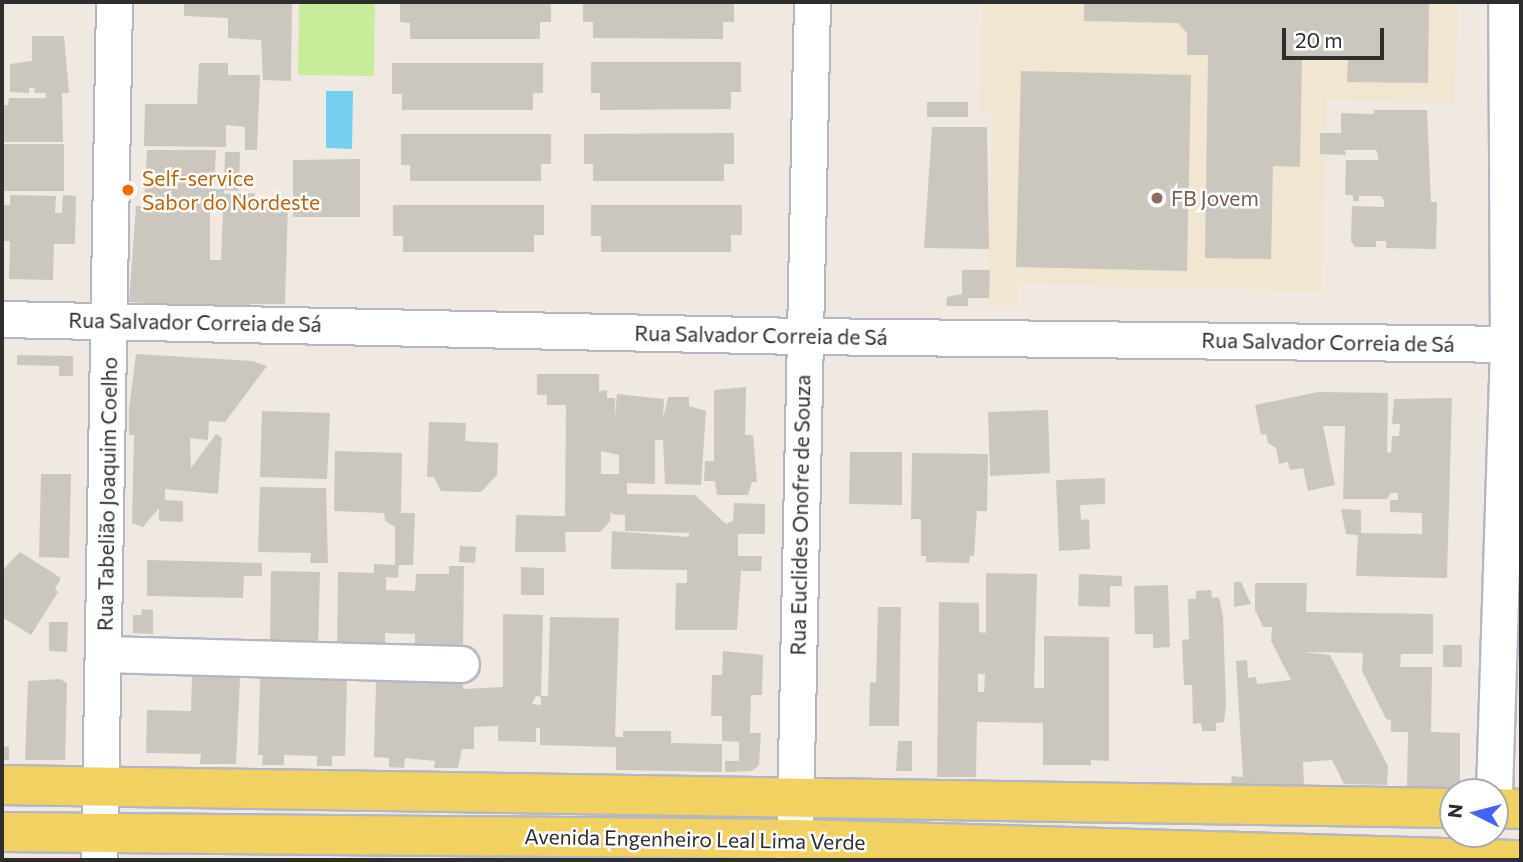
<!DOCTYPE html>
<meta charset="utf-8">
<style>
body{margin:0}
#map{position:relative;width:1523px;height:862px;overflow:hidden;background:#efe9e1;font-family:Commissioner,sans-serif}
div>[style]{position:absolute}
.education>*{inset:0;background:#f0e6d1}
.pitch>*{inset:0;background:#c9ec9a}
.water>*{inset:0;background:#75cff0}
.building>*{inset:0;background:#cbc7bf}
.roads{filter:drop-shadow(2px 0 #b4b7c1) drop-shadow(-2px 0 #b4b7c1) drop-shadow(0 2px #b4b7c1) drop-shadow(0 -2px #b4b7c1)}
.minor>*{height:35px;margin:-17.5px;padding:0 17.5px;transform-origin:17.5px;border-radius:17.5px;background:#fff}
.major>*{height:38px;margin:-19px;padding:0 19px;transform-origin:19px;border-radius:19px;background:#f2d163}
.dots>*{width:19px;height:19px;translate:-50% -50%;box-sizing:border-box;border:4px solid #fff;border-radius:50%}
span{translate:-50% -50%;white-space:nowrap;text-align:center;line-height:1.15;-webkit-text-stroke:5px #fff;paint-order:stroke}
.food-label{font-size:21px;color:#c56008}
.left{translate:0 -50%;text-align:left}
.education-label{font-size:21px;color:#785e54}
.street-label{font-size:21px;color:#2e2e2e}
.frame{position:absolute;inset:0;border:4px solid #2e2e2e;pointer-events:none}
.north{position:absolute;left:1439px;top:778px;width:70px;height:70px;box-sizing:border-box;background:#fff;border:2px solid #ababab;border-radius:50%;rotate:276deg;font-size:19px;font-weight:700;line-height:28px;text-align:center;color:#2e2e2e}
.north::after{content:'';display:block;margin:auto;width:24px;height:32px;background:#4264fb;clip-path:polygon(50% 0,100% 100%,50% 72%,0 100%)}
.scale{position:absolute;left:1282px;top:28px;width:102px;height:32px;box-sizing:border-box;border:4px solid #2e2e2e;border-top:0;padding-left:9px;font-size:21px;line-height:24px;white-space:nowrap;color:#2e2e2e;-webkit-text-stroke:5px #fff;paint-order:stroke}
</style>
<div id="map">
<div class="education">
<div style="clip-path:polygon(983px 2px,1458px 2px,1454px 104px,1327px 99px,1321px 292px,1017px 283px,1017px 306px,987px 305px,992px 111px,979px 112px)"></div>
</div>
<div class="pitch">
<div style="clip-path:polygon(299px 2px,375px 2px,374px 76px,298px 75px)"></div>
</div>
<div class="water">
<div style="clip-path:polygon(326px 91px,353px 91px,352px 149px,326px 148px)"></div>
</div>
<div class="building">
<div style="clip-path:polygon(184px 2px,292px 2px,291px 81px,263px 80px,261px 40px,228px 38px,228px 18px,184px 16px)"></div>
<div style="clip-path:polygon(400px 2px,551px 2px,551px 22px,540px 22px,540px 39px,410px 39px,410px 23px,400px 22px)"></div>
<div style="clip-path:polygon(583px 2px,734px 2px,734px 22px,723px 22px,723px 39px,593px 38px,593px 22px,583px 22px)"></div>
<div style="clip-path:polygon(1084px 2px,1429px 2px,1428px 83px,1347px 82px,1348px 57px,1302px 57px,1300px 167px,1273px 166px,1271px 259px,1205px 258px,1208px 55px,1187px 55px,1187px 33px,1178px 23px,1084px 21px)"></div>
<div style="clip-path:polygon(32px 36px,64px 36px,69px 93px,62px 93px,63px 142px,2px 142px,2px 105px,8px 105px,9px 98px,46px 98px,46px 93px,34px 93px,35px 88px,29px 88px,29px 93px,10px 92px,10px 64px,32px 61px)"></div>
<div style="clip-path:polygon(591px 62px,741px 62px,741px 92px,731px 92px,731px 109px,600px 110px,600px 93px,591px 93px)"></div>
<div style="clip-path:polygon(199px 63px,228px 63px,228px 75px,260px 75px,257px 150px,245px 150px,245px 127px,226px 125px,226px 147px,144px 146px,145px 104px,197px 104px)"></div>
<div style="clip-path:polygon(392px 63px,543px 63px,543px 93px,533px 93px,533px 110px,402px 110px,402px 94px,392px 94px)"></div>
<div style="clip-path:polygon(1021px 71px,1191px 75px,1187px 271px,1016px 267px)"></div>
<div style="clip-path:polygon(927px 102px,968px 102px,968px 117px,927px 117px)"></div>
<div style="clip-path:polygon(1374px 110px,1427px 110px,1431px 202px,1437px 202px,1436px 249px,1386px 248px,1386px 241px,1376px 241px,1376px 247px,1355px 247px,1351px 241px,1352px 206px,1384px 207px,1384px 201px,1381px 196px,1359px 196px,1359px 201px,1353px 201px,1353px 195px,1345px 195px,1346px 160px,1378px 160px,1378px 155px,1376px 150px,1345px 150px,1346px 155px,1320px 154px,1320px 133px,1341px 133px,1341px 113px,1374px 114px)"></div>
<div style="clip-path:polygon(932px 127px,987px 127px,989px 249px,924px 248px)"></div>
<div style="clip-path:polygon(734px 133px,734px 164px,724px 164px,724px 181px,593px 181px,593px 164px,584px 164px,584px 134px)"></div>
<div style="clip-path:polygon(401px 134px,551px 134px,551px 164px,541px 164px,541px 181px,410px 181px,410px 165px,401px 165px)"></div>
<div style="clip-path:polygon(2px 144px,64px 144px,64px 191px,2px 191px)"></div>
<div style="clip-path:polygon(evenodd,147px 150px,216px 150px,214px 189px,224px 189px,224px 194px,255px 193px,255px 202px,288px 204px,285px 304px,250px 304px,250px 308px,237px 308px,129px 302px,136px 206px,144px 206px,147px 150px,210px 203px,213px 209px,223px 209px,221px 260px,210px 260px,210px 203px)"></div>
<div style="clip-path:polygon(225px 152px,240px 152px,239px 191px,224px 190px)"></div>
<div style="clip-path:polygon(360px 159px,360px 217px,293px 217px,293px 160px)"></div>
<div style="clip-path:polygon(10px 195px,56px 196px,55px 213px,62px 213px,63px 195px,76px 196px,75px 244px,54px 244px,53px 280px,9px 279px,10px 241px,2px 241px,2px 205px,10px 205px)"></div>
<div style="clip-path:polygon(393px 205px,544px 205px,544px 235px,534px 235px,534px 252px,403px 252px,403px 236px,393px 236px)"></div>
<div style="clip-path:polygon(591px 205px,742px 205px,742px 235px,731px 235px,731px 252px,601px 252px,601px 236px,591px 236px)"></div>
<div style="clip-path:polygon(962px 270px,990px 270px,989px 298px,968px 298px,968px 306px,946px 306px,947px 297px,962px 294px)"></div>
<div style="clip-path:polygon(136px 354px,252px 361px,267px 366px,225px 422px,209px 421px,208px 440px,190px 438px,191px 468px,216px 434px,222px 438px,218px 494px,165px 489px,165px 500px,183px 501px,183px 522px,159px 521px,159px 508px,143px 527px,132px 523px,134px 435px,129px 435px,129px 408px)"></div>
<div style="clip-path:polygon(17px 355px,73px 356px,73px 376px,59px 376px,59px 366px,17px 365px)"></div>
<div style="clip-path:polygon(evenodd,537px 374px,599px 374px,599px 391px,607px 390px,607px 398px,615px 398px,615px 417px,617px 394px,664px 399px,663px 419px,668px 397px,689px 397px,689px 406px,706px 411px,701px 485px,665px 484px,663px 440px,655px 440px,655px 484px,627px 483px,627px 494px,695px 495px,726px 524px,733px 521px,734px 503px,765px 504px,765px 534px,738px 534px,738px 556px,762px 556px,761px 571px,741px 571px,737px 630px,675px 630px,676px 583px,687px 583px,687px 570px,611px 569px,612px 531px,689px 537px,689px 533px,625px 531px,625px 515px,612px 514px,611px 509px,610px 521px,600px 532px,565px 532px,566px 552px,515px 552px,516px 515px,565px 516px,566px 405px,547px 405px,547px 395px,537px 395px,537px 374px,601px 451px,619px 455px,619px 474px,601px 474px,601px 451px)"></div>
<div style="clip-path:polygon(746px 387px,745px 435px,753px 435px,757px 482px,752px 482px,748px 495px,717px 495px,715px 481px,704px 481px,705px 461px,714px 461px,714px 390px)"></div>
<div style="clip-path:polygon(1318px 392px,1388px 393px,1387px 452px,1391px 453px,1392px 436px,1399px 436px,1400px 424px,1392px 424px,1394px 399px,1452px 398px,1447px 578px,1356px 576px,1358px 535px,1346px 534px,1341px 509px,1361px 510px,1361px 533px,1422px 534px,1422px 513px,1390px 512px,1390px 500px,1398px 500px,1398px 493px,1391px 493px,1387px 499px,1343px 499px,1345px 426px,1323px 426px,1335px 485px,1308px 491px,1303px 468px,1290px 470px,1288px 462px,1279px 464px,1276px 448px,1268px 443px,1266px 434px,1261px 435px,1255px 405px)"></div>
<div style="clip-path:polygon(1048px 410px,1050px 473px,990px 476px,988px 412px)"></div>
<div style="clip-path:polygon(262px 411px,330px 413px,327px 479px,260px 477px)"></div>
<div style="clip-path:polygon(429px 422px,466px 423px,465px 441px,498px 443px,497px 475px,481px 492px,441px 491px,434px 477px,427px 477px)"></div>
<div style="clip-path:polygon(335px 451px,402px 453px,401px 513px,415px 513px,413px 565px,399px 565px,398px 578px,386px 577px,386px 590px,415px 591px,416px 574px,449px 574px,449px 566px,464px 566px,463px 651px,415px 653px,415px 634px,385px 633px,385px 650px,337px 652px,338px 572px,374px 573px,374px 564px,395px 565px,395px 527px,385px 521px,384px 513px,334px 511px)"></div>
<div style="clip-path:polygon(850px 452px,902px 452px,902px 505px,849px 504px)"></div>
<div style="clip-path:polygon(912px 453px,988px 454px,987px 511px,977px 511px,974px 556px,970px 556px,969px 563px,926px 562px,926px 556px,921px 556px,921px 519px,911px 519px)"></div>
<div style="clip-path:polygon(41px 474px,71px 474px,69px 558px,39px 557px)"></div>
<div style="clip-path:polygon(1105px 478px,1105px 504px,1080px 505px,1081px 520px,1089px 519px,1090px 549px,1059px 551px,1056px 480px)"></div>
<div style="clip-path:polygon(260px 487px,326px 488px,328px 563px,310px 563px,311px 553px,258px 552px)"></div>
<div style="clip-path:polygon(460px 546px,476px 547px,475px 563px,459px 562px)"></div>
<div style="clip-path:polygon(20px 552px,61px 578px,55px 589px,58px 592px,31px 635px,2px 617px,2px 571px)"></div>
<div style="clip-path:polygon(147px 560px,262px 563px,262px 576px,244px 576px,243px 598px,147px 596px)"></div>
<div style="clip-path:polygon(521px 567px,544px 568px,544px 595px,521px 595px)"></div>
<div style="clip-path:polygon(271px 571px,320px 572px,318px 649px,270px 651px)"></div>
<div style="clip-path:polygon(evenodd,986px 573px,1037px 574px,1034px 688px,1044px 688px,1044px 636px,1109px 637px,1109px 761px,1091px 760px,1091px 765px,1043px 765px,1043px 723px,977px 722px,976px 777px,937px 777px,939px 602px,979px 603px,979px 632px,986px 633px,986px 573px,978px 674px,985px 674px,984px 692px,978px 692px,978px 674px)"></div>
<div style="clip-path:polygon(1079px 574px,1122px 576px,1122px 586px,1110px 586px,1110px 607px,1078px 606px)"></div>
<div style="clip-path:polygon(1234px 582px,1241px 582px,1251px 604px,1234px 607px)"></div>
<div style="clip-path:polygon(1255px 583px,1307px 583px,1306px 612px,1433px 614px,1433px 654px,1401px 654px,1400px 667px,1432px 667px,1431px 732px,1460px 733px,1460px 788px,1407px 787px,1408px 732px,1391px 732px,1391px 720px,1386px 719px,1362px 671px,1363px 653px,1303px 652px,1330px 655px,1388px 766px,1387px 785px,1344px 784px,1332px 760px,1303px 762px,1304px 786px,1231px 784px,1232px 776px,1243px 777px,1236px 661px,1247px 660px,1248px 678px,1256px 677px,1257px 684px,1291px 680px,1271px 641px,1272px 627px,1263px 627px,1255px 610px)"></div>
<div style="clip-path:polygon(1168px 585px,1170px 647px,1153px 648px,1153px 634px,1135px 634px,1134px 586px)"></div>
<div style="clip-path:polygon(1211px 590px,1212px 598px,1219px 597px,1223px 616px,1226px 704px,1224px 722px,1216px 723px,1216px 731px,1202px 731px,1201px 723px,1193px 724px,1192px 685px,1184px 685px,1182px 640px,1189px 639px,1188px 599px,1196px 599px,1196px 591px)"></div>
<div style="clip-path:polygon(878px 607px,901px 607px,899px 726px,869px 726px,870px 682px,876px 683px)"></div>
<div style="clip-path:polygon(142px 609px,153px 610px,153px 634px,133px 633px,133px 615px,141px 615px)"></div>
<div style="clip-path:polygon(503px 614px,543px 615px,541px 697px,536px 696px,532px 704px,541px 705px,541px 696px,548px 696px,550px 617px,619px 618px,615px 737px,623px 737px,623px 731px,671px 731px,671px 743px,722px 744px,722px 772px,616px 770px,616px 747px,540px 745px,540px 728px,536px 728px,536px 742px,498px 741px,498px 726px,474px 727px,474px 749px,462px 749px,458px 768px,434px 768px,435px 761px,405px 758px,404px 768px,389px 767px,389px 758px,374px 757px,376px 681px,450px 679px,463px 682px,463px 689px,503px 687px)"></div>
<div style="clip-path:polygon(49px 622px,68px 622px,67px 652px,49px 651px)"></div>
<div style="clip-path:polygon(1443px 645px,1462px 645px,1462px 667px,1443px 667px)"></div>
<div style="clip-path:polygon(723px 651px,763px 655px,762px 695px,751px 695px,750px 733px,761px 733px,759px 765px,752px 771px,725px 772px,725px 761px,739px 761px,739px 742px,722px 741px,722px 716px,711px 716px,712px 675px,722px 675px)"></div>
<div style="clip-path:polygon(192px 674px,240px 678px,236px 764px,200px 764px,201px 754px,146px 753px,147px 710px,191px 711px)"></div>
<div style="clip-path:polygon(274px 676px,347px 680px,345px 756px,332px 756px,332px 766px,317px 766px,317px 756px,284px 755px,284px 765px,262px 765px,263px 755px,258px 755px,260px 679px)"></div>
<div style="clip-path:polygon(60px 679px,67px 683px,65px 760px,25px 760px,28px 681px)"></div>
<div style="clip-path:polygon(898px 741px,912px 741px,912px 771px,896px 771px)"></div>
<div style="clip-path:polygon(2px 746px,9px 747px,9px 760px,2px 760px)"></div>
</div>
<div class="roads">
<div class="minor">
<div style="left:2px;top:319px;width:801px;rotate:1.22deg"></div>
<div style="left:803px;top:336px;width:718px;rotate:0.64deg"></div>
<div style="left:103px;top:654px;width:358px;rotate:1.6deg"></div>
<div style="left:1494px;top:792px;width:448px;rotate:-88.2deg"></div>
<div style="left:1508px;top:344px;width:342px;rotate:-90.3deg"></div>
<div style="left:99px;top:860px;width:858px;rotate:-89deg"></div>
<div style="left:794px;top:860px;width:858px;rotate:-88.8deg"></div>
</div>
<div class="major">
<div style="left:2px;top:785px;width:1451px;rotate:0.91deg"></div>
<div style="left:1495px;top:808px;width:26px;rotate:2deg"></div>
<div style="left:2px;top:832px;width:793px;rotate:0.51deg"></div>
<div style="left:795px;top:839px;width:720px;rotate:1.67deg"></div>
</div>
</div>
<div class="dots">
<div style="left:128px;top:190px;background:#e8710a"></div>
<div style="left:1157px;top:198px;background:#8d6e63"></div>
</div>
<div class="food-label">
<span class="left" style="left:142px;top:190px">Self-service<br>Sabor do Nordeste</span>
</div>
<div class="education-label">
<span class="left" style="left:1171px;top:198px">FB Jovem</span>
</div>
<div class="street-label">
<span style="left:195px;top:322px;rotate:1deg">Rua Salvador Correia de Sá</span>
<span style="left:761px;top:335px;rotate:1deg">Rua Salvador Correia de Sá</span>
<span style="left:1328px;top:342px;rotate:1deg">Rua Salvador Correia de Sá</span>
<span style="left:107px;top:494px;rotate:-89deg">Rua Tabelião Joaquim Coelho</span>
<span style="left:800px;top:515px;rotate:-89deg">Rua Euclides Onofre de Souza</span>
<span style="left:695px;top:839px;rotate:1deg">Avenida Engenheiro Leal Lima Verde</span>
</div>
<div class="frame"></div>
<div class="north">N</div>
<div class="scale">20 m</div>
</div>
